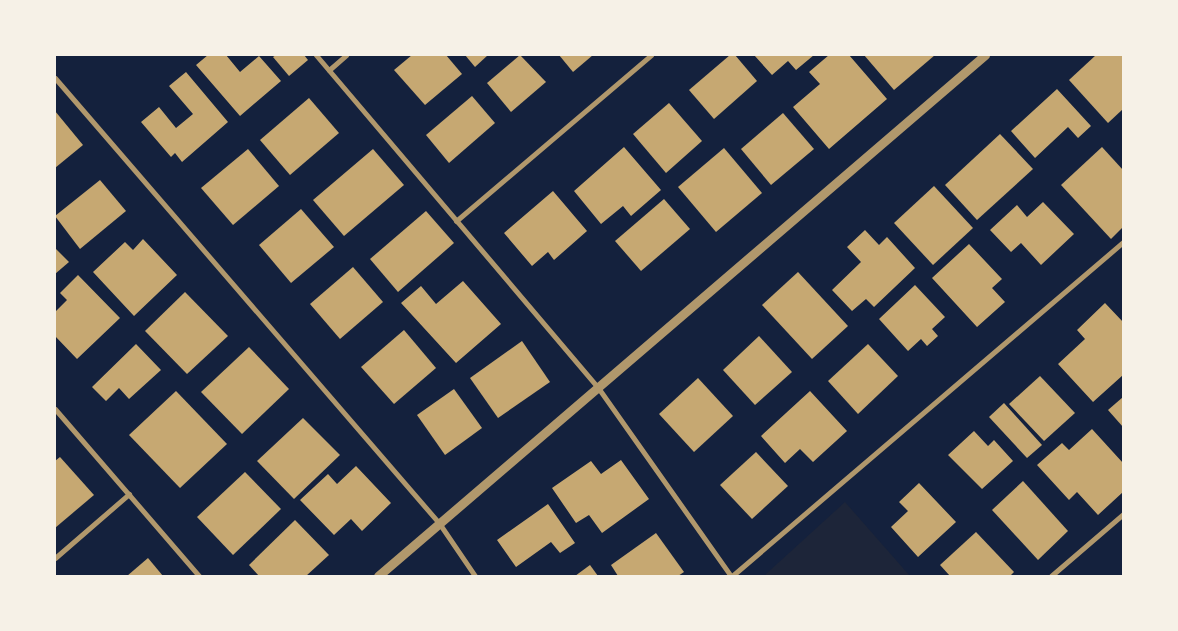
<!DOCTYPE html>
<style>
body{margin:0}
#map{position:relative;width:1178px;height:631px;overflow:hidden;background:#14213d;font-family:Lora,serif}
div>[style]{position:absolute}
.green>*{inset:0;background:#1d2539}
.building>*{inset:0;background:#c6a872}
.minor>*{height:5px;margin:-2.5px;padding:0 2.5px;transform-origin:2.5px;border-radius:2.5px;background:#b1986c}
.tertiary>*{height:9px;margin:-4.5px;padding:0 4.5px;transform-origin:4.5px;border-radius:4.5px;background:#b1986c}
span{translate:-50% -50%;white-space:nowrap;text-align:center;line-height:1.15;-webkit-text-stroke:5px #f6f1e7;paint-order:stroke}
.frame{position:absolute;inset:0;border:56px solid #f6f1e7;pointer-events:none}
</style>
<div id="map">
<div class="green">
<div style="clip-path:polygon(845px 502px,910px 576px,766px 576px,766px 574px)"></div>
</div>
<div class="building">
<div style="clip-path:polygon(208px 55px,226px 55px,240px 72px,259px 56px,281px 81px,240px 116px,196px 65px)"></div>
<div style="clip-path:polygon(276px 55px,304px 55px,308px 60px,289px 76px,273px 57px)"></div>
<div style="clip-path:polygon(412px 55px,446px 55px,462px 74px,425px 105px,394px 70px)"></div>
<div style="clip-path:polygon(465px 55px,488px 55px,475px 67px)"></div>
<div style="clip-path:polygon(520px 55px,546px 82px,511px 112px,487px 83px)"></div>
<div style="clip-path:polygon(559px 55px,593px 55px,573px 72px)"></div>
<div style="clip-path:polygon(730px 55px,735px 55px,757px 81px,714px 119px,689px 90px)"></div>
<div style="clip-path:polygon(754px 55px,814px 55px,796px 70px,788px 61px,772px 75px)"></div>
<div style="clip-path:polygon(829px 55px,849px 55px,887px 99px,829px 149px,793px 107px,820px 84px,809px 72px)"></div>
<div style="clip-path:polygon(864px 55px,935px 55px,894px 90px)"></div>
<div style="clip-path:polygon(1096px 55px,1123px 55px,1123px 109px,1108px 123px,1069px 80px)"></div>
<div style="clip-path:polygon(186px 72px,228px 122px,182px 162px,175px 153px,171px 157px,141px 122px,159px 107px,176px 128px,193px 114px,169px 86px)"></div>
<div style="clip-path:polygon(1057px 89px,1091px 126px,1078px 138px,1068px 127px,1035px 158px,1011px 131px)"></div>
<div style="clip-path:polygon(472px 96px,495px 123px,449px 163px,426px 135px)"></div>
<div style="clip-path:polygon(309px 98px,339px 133px,290px 175px,260px 140px)"></div>
<div style="clip-path:polygon(669px 103px,702px 141px,666px 173px,633px 134px)"></div>
<div style="clip-path:polygon(55px 111px,83px 145px,55px 168px)"></div>
<div style="clip-path:polygon(783px 113px,814px 149px,771px 185px,741px 149px)"></div>
<div style="clip-path:polygon(1000px 134px,1033px 169px,977px 220px,945px 185px)"></div>
<div style="clip-path:polygon(624px 147px,661px 190px,631px 216px,623px 206px,601px 224px,574px 191px)"></div>
<div style="clip-path:polygon(1102px 147px,1123px 170px,1123px 227px,1111px 239px,1061px 185px)"></div>
<div style="clip-path:polygon(724px 148px,762px 193px,716px 232px,678px 187px)"></div>
<div style="clip-path:polygon(248px 149px,279px 186px,233px 225px,201px 188px)"></div>
<div style="clip-path:polygon(373px 149px,404px 185px,344px 236px,313px 200px)"></div>
<div style="clip-path:polygon(100px 180px,126px 211px,80px 249px,55px 216px)"></div>
<div style="clip-path:polygon(934px 186px,973px 228px,933px 265px,894px 223px)"></div>
<div style="clip-path:polygon(553px 191px,587px 231px,554px 260px,548px 252px,532px 266px,504px 233px)"></div>
<div style="clip-path:polygon(664px 199px,690px 229px,641px 271px,615px 241px)"></div>
<div style="clip-path:polygon(1043px 202px,1074px 234px,1041px 265px,1021px 243px,1011px 252px,990px 230px,1017px 205px,1027px 217px)"></div>
<div style="clip-path:polygon(301px 209px,334px 247px,291px 283px,259px 245px)"></div>
<div style="clip-path:polygon(426px 211px,454px 243px,398px 292px,370px 259px)"></div>
<div style="clip-path:polygon(865px 230px,879px 245px,887px 237px,915px 268px,874px 307px,866px 299px,852px 311px,832px 290px,861px 262px,847px 247px)"></div>
<div style="clip-path:polygon(143px 239px,177px 275px,134px 316px,93px 272px,125px 242px,133px 250px)"></div>
<div style="clip-path:polygon(969px 244px,1002px 279px,992px 288px,1005px 302px,977px 327px,932px 278px)"></div>
<div style="clip-path:polygon(55px 248px,69px 262px,55px 274px)"></div>
<div style="clip-path:polygon(353px 267px,383px 302px,340px 339px,310px 304px)"></div>
<div style="clip-path:polygon(798px 272px,848px 326px,812px 359px,762px 305px)"></div>
<div style="clip-path:polygon(78px 275px,120px 318px,77px 359px,55px 336px,55px 312px,67px 300px,60px 293px)"></div>
<div style="clip-path:polygon(463px 281px,501px 324px,456px 363px,401px 303px,421px 286px,436px 304px)"></div>
<div style="clip-path:polygon(915px 285px,945px 317px,932px 329px,938px 336px,927px 346px,921px 339px,908px 351px,879px 319px)"></div>
<div style="clip-path:polygon(185px 292px,228px 336px,187px 374px,145px 331px)"></div>
<div style="clip-path:polygon(1105px 303px,1123px 322px,1123px 375px,1093px 402px,1058px 364px,1085px 339px,1077px 330px)"></div>
<div style="clip-path:polygon(404px 330px,436px 368px,394px 404px,361px 367px)"></div>
<div style="clip-path:polygon(759px 336px,792px 372px,755px 405px,723px 370px)"></div>
<div style="clip-path:polygon(522px 341px,550px 382px,498px 418px,470px 378px)"></div>
<div style="clip-path:polygon(136px 344px,161px 370px,129px 399px,119px 388px,106px 401px,92px 387px)"></div>
<div style="clip-path:polygon(868px 344px,898px 376px,858px 414px,828px 381px)"></div>
<div style="clip-path:polygon(249px 347px,289px 389px,242px 434px,201px 392px)"></div>
<div style="clip-path:polygon(1040px 376px,1075px 413px,1044px 441px,1009px 404px)"></div>
<div style="clip-path:polygon(698px 378px,733px 416px,694px 452px,659px 414px)"></div>
<div style="clip-path:polygon(454px 389px,482px 428px,445px 455px,417px 415px)"></div>
<div style="clip-path:polygon(176px 391px,227px 444px,180px 488px,129px 435px)"></div>
<div style="clip-path:polygon(810px 391px,847px 431px,813px 462px,800px 449px,785px 463px,761px 436px)"></div>
<div style="clip-path:polygon(1123px 397px,1123px 427px,1108px 410px)"></div>
<div style="clip-path:polygon(1004px 403px,1042px 445px,1027px 458px,989px 417px)"></div>
<div style="clip-path:polygon(303px 418px,340px 455px,294px 499px,257px 461px)"></div>
<div style="clip-path:polygon(1092px 429px,1123px 463px,1123px 492px,1098px 515px,1077px 492px,1069px 500px,1037px 465px,1062px 443px,1069px 450px)"></div>
<div style="clip-path:polygon(974px 431px,988px 446px,994px 440px,1013px 461px,982px 489px,948px 455px)"></div>
<div style="clip-path:polygon(756px 452px,788px 486px,752px 519px,720px 485px)"></div>
<div style="clip-path:polygon(60px 457px,94px 495px,55px 528px,55px 461px)"></div>
<div style="clip-path:polygon(621px 460px,649px 499px,602px 533px,589px 515px,576px 523px,552px 488px,591px 461px,601px 474px)"></div>
<div style="clip-path:polygon(356px 466px,391px 503px,362px 531px,351px 519px,334px 535px,300px 500px,328px 474px,337px 484px)"></div>
<div style="clip-path:polygon(245px 472px,281px 509px,233px 555px,197px 517px)"></div>
<div style="clip-path:polygon(1023px 481px,1068px 531px,1038px 560px,992px 510px)"></div>
<div style="clip-path:polygon(919px 483px,956px 522px,918px 557px,891px 527px,908px 511px,899px 502px)"></div>
<div style="clip-path:polygon(548px 504px,575px 543px,560px 553px,551px 542px,516px 567px,497px 540px)"></div>
<div style="clip-path:polygon(295px 520px,329px 555px,306px 576px,259px 576px,249px 565px)"></div>
<div style="clip-path:polygon(976px 532px,1014px 572px,1010px 576px,950px 576px,940px 565px)"></div>
<div style="clip-path:polygon(656px 533px,684px 572px,678px 576px,618px 576px,611px 565px)"></div>
<div style="clip-path:polygon(148px 558px,163px 576px,127px 576px)"></div>
<div style="clip-path:polygon(590px 565px,598px 576px,575px 576px)"></div>
</div>
<div class="minor">
<div style="left:316px;top:55px;width:438px;rotate:49.7deg"></div>
<div style="left:599px;top:389px;width:229px;rotate:54.8deg"></div>
<div style="left:329px;top:70px;width:23px;rotate:-41deg"></div>
<div style="left:55px;top:78px;width:588px;rotate:49.21deg"></div>
<div style="left:439px;top:523px;width:64px;rotate:55.8deg"></div>
<div style="left:456px;top:221px;width:256px;rotate:-40.4deg"></div>
<div style="left:55px;top:409px;width:221px;rotate:49.2deg"></div>
<div style="left:55px;top:558px;width:98px;rotate:-40.9deg"></div>
<div style="left:732px;top:576px;width:514px;rotate:-40.5deg"></div>
<div style="left:1051px;top:576px;width:95px;rotate:-40.7deg"></div>
</div>
<div class="tertiary">
<div style="left:378px;top:576px;width:800px;rotate:-40.64deg"></div>
</div>
<div class="frame"></div>
</div>
